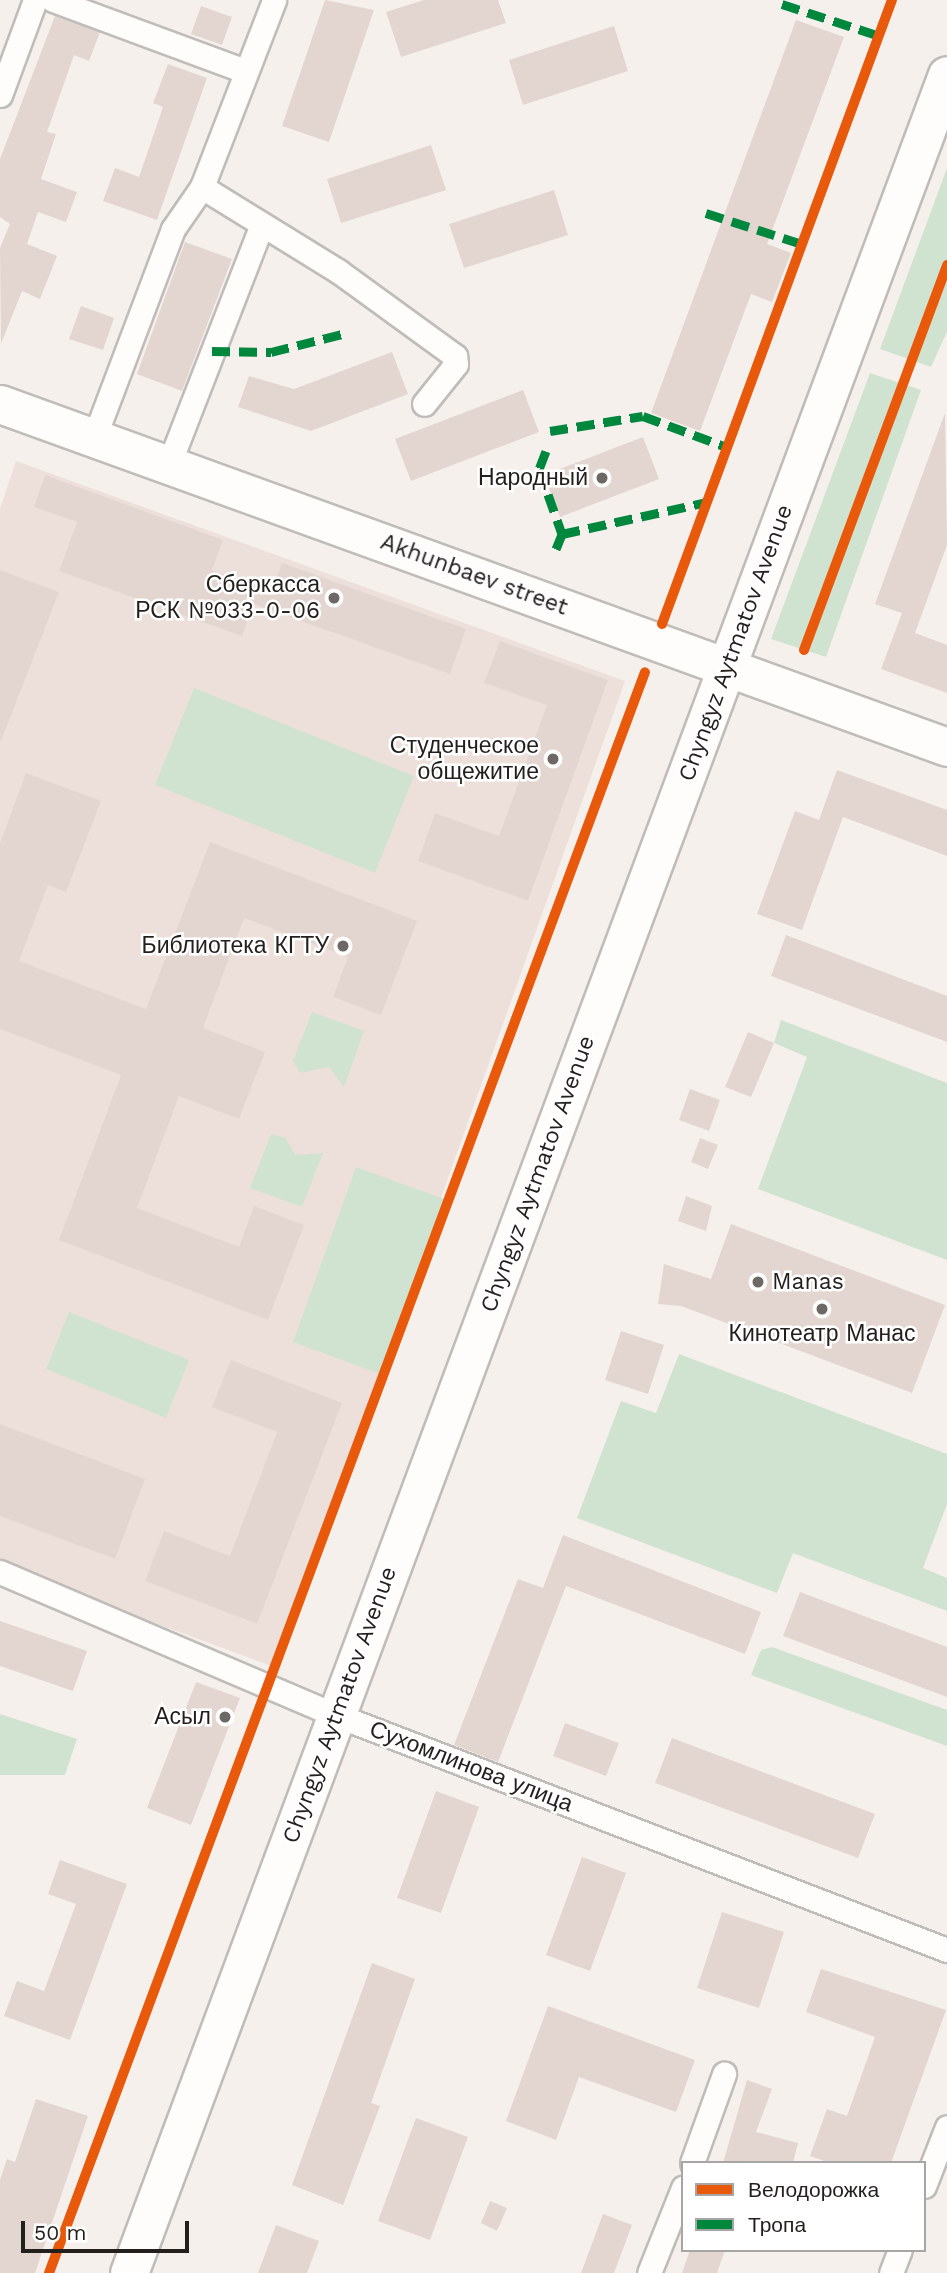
<!DOCTYPE html>
<meta charset="utf-8">
<style>
body{margin:0}
#map{position:relative;width:947px;height:2273px;overflow:hidden;background:#f6f0ed;font-family:"Work Sans",sans-serif}
div>[style]{position:absolute}
.built>*{inset:0;background:#ede0da}
.green>*{inset:0;background:#d0e3d1}
.building>*{inset:0;background:#e3d6d0}
.roads{filter:drop-shadow(2px 0 #c0bcb9) drop-shadow(-2px 0 #c0bcb9) drop-shadow(0 2px #c0bcb9) drop-shadow(0 -2px #c0bcb9)}
.street>*{height:23px;margin:-11.5px;padding:0 11.5px;transform-origin:11.5px;border-radius:11.5px;background:#fefdfc}
.primary>*{height:37px;margin:-18.5px;padding:0 18.5px;transform-origin:18.5px;border-radius:18.5px;background:#fefdfc}
.quiet>*{height:9px;margin-top:-4.5px;transform-origin:0;background:repeating-linear-gradient(90deg,#00873e 0 18px,transparent 0 27px)}
.cycleway>*{height:10px;margin:-5px;padding:0 5px;transform-origin:5px;border-radius:5px;background:#e8590c}
.dots>*{width:19px;height:19px;translate:-50% -50%;box-sizing:border-box;border:4px solid #fff;border-radius:50%}
span{translate:-50% -50%;white-space:nowrap;text-align:center;line-height:1.15;-webkit-text-stroke:5px #fff;paint-order:stroke}
.poi-label{font-size:23px;color:#231f1d}
.right{translate:-100% -50%;text-align:right}
.left{translate:0 -50%;text-align:left}
.street-label{font-size:23px;color:#231f1d}
.legend{position:absolute;left:681px;top:2161px;width:245px;height:91px;box-sizing:border-box;background:#fff;border:2px solid #a7a5a5;margin:0;padding:9px 12px;list-style:none;font-size:21px;color:#231f1d}
.legend li{display:flex;align-items:center;gap:14px;height:35px}
.legend b{width:35px;border:2px solid #a7a5a5}
.scale{position:absolute;left:21px;top:2221px;width:168px;height:32px;box-sizing:border-box;border:4px solid #231f1d;border-top:0;padding-left:9px;font-size:21px;line-height:24px;white-space:nowrap;color:#231f1d;-webkit-text-stroke:5px #fff;paint-order:stroke}
</style>
<div id="map">
<div class="built">
<div style="clip-path:polygon(16px 461px,625px 681px,274px 1667px,0 1566px,0 509px)"></div>
</div>
<div class="green">
<div style="clip-path:polygon(947px 168px,947px 332px,931px 367px,880px 349px)"></div>
<div style="clip-path:polygon(870px 373px,921px 390px,826px 657px,771px 639px)"></div>
<div style="clip-path:polygon(194px 688px,414px 776px,375px 873px,155px 785px)"></div>
<div style="clip-path:polygon(312px 1012px,364px 1031px,344px 1087px,329px 1067px,300px 1073px,293px 1061px)"></div>
<div style="clip-path:polygon(781px 1020px,947px 1083px,947px 1260px,758px 1189px,807px 1057px,774px 1043px)"></div>
<div style="clip-path:polygon(271px 1134px,286px 1138px,295px 1155px,323px 1153px,302px 1207px,250px 1188px)"></div>
<div style="clip-path:polygon(356px 1167px,444px 1199px,380px 1374px,293px 1342px)"></div>
<div style="clip-path:polygon(69px 1312px,189px 1360px,166px 1418px,46px 1369px)"></div>
<div style="clip-path:polygon(679px 1354px,947px 1454px,947px 1504px,923px 1568px,947px 1578px,947px 1611px,793px 1553px,777px 1593px,577px 1518px,621px 1401px,656px 1413px)"></div>
<div style="clip-path:polygon(772px 1647px,947px 1710px,947px 1746px,751px 1675px,761px 1650px)"></div>
<div style="clip-path:polygon(0 1714px,77px 1739px,65px 1775px,0 1775px)"></div>
</div>
<div class="building">
<div style="clip-path:polygon(325px 0,374px 10px,329px 142px,282px 126px)"></div>
<div style="clip-path:polygon(424px 0,498px 0,506px 23px,401px 57px,386px 12px)"></div>
<div style="clip-path:polygon(201px 6px,232px 17px,222px 45px,191px 34px)"></div>
<div style="clip-path:polygon(55px 16px,100px 32px,89px 61px,74px 55px,47px 132px,56px 134px,41px 179px,77px 192px,66px 222px,38px 212px,27px 244px,57px 256px,40px 299px,22px 291px,1px 344px,0 248px,10px 224px,0 217px,0 159px)"></div>
<div style="clip-path:polygon(796px 20px,844px 37px,767px 244px,791px 253px,772px 302px,751px 294px,700px 431px,651px 413px)"></div>
<div style="clip-path:polygon(614px 26px,628px 71px,523px 105px,509px 60px)"></div>
<div style="clip-path:polygon(168px 64px,207px 78px,157px 220px,103px 201px,115px 168px,139px 177px,163px 107px,153px 103px)"></div>
<div style="clip-path:polygon(431px 145px,446px 190px,341px 223px,327px 179px)"></div>
<div style="clip-path:polygon(554px 190px,568px 235px,464px 268px,449px 224px)"></div>
<div style="clip-path:polygon(185px 242px,232px 259px,182px 391px,137px 374px)"></div>
<div style="clip-path:polygon(81px 306px,114px 318px,103px 350px,69px 339px)"></div>
<div style="clip-path:polygon(392px 352px,408px 394px,311px 431px,238px 407px,249px 376px,294px 389px)"></div>
<div style="clip-path:polygon(523px 390px,539px 432px,411px 481px,395px 439px)"></div>
<div style="clip-path:polygon(945px 413px,947px 545px,915px 633px,947px 645px,947px 693px,881px 669px,902px 613px,875px 604px)"></div>
<div style="clip-path:polygon(643px 437px,659px 479px,560px 517px,544px 475px)"></div>
<div style="clip-path:polygon(45px 475px,223px 540px,212px 570px,272px 591px,282px 563px,466px 629px,450px 674px,253px 604px,242px 636px,59px 571px,77px 522px,34px 507px)"></div>
<div style="clip-path:polygon(0 570px,59px 592px,1px 741px,0 740px)"></div>
<div style="clip-path:polygon(500px 641px,608px 680px,528px 901px,418px 861px,435px 813px,499px 836px,547px 705px,484px 683px)"></div>
<div style="clip-path:polygon(837px 770px,947px 810px,947px 856px,843px 817px,802px 930px,757px 914px,795px 811px,819px 820px)"></div>
<div style="clip-path:polygon(26px 773px,101px 801px,66px 892px,48px 885px,19px 961px,146px 1009px,210px 842px,417px 921px,381px 1015px,333px 997px,348px 957px,244px 918px,203px 1028px,265px 1052px,239px 1119px,179px 1096px,137px 1208px,239px 1247px,254px 1206px,304px 1225px,268px 1320px,59px 1240px,121px 1075px,0 1029px,0 843px)"></div>
<div style="clip-path:polygon(786px 935px,947px 996px,947px 1042px,771px 976px)"></div>
<div style="clip-path:polygon(748px 1032px,774px 1043px,751px 1097px,725px 1087px)"></div>
<div style="clip-path:polygon(690px 1089px,720px 1100px,709px 1131px,679px 1120px)"></div>
<div style="clip-path:polygon(700px 1138px,718px 1145px,708px 1169px,691px 1162px)"></div>
<div style="clip-path:polygon(686px 1196px,712px 1206px,706px 1231px,678px 1221px)"></div>
<div style="clip-path:polygon(731px 1224px,945px 1305px,912px 1393px,681px 1306px,658px 1304px,664px 1264px,711px 1279px)"></div>
<div style="clip-path:polygon(621px 1331px,664px 1345px,648px 1394px,605px 1380px)"></div>
<div style="clip-path:polygon(231px 1360px,342px 1403px,257px 1624px,145px 1581px,164px 1531px,230px 1556px,277px 1432px,212px 1407px)"></div>
<div style="clip-path:polygon(0 1424px,145px 1479px,115px 1559px,0 1516px)"></div>
<div style="clip-path:polygon(563px 1535px,761px 1612px,745px 1654px,566px 1586px,498px 1762px,454px 1745px,518px 1579px,543px 1588px)"></div>
<div style="clip-path:polygon(800px 1592px,947px 1647px,947px 1697px,783px 1636px)"></div>
<div style="clip-path:polygon(0 1621px,87px 1651px,73px 1691px,0 1666px)"></div>
<div style="clip-path:polygon(196px 1682px,240px 1698px,191px 1825px,147px 1808px)"></div>
<div style="clip-path:polygon(565px 1723px,619px 1743px,606px 1776px,553px 1756px)"></div>
<div style="clip-path:polygon(672px 1738px,875px 1814px,858px 1858px,655px 1783px)"></div>
<div style="clip-path:polygon(436px 1791px,479px 1807px,441px 1913px,397px 1898px)"></div>
<div style="clip-path:polygon(582px 1857px,626px 1873px,590px 1971px,546px 1955px)"></div>
<div style="clip-path:polygon(60px 1860px,127px 1884px,70px 2040px,4px 2016px,17px 1981px,44px 1991px,76px 1904px,48px 1894px)"></div>
<div style="clip-path:polygon(722px 1912px,784px 1932px,759px 2008px,697px 1988px)"></div>
<div style="clip-path:polygon(372px 1963px,415px 1979px,371px 2103px,380px 2106px,343px 2205px,292px 2185px)"></div>
<div style="clip-path:polygon(821px 1969px,946px 2010px,891px 2163px,830px 2163px,810px 2156px,827px 2109px,847px 2116px,875px 2037px,806px 2012px)"></div>
<div style="clip-path:polygon(548px 2006px,695px 2060px,676px 2112px,579px 2077px,556px 2140px,506px 2121px)"></div>
<div style="clip-path:polygon(747px 2080px,772px 2089px,756px 2132px,798px 2143px,793px 2163px,723px 2163px)"></div>
<div style="clip-path:polygon(36px 2099px,88px 2116px,35px 2273px,0 2273px,0 2180px,7px 2159px,15px 2162px)"></div>
<div style="clip-path:polygon(416px 2118px,468px 2137px,430px 2240px,378px 2221px)"></div>
<div style="clip-path:polygon(490px 2201px,507px 2208px,497px 2231px,481px 2223px)"></div>
<div style="clip-path:polygon(603px 2214px,632px 2225px,614px 2273px,581px 2273px)"></div>
<div style="clip-path:polygon(276px 2225px,319px 2241px,307px 2273px,258px 2273px)"></div>
<div style="clip-path:polygon(690px 2250px,725px 2250px,717px 2273px,682px 2273px)"></div>
</div>
<div class="roads">
<div class="street">
<div style="left:53px;top:0;width:205px;rotate:20.3deg"></div>
<div style="left:0;top:95px;width:101px;rotate:-69.8deg"></div>
<div style="left:202px;top:187px;width:160px;rotate:31.7deg"></div>
<div style="left:338px;top:271px;width:145px;rotate:36deg"></div>
<div style="left:455px;top:356px;width:8px;rotate:83deg"></div>
<div style="left:456px;top:364px;width:51px;rotate:128.7deg"></div>
<div style="left:94px;top:438px;width:223px;rotate:-69.3deg"></div>
<div style="left:173px;top:229px;width:51px;rotate:-55.4deg"></div>
<div style="left:202px;top:187px;width:200px;rotate:-68.9deg"></div>
<div style="left:169px;top:464px;width:257px;rotate:-68.8deg"></div>
<div style="left:0;top:1572px;width:365px;rotate:23.1deg"></div>
<div style="left:336px;top:1715px;width:655px;rotate:21.04deg"></div>
<div style="left:692px;top:2163px;width:95px;rotate:-70.2deg"></div>
<div style="left:924px;top:2186px;width:63px;rotate:-68.7deg"></div>
<div style="left:649px;top:2273px;width:92px;rotate:-68.2deg"></div>
<div style="left:891px;top:2273px;width:25px;rotate:-69deg"></div>
</div>
<div class="primary">
<div style="left:0;top:404px;width:1007px;rotate:19.91deg"></div>
<div style="left:129px;top:2273px;width:2345px;rotate:-69.59deg"></div>
</div>
</div>
<div class="quiet">
<div style="left:782px;top:4px;width:103px;rotate:18.1deg"></div>
<div style="left:706px;top:213px;width:101px;rotate:17.9deg"></div>
<div style="left:212px;top:351px;width:59px;rotate:1deg"></div>
<div style="left:271px;top:352px;width:77px;rotate:-14.2deg"></div>
<div style="left:550px;top:431px;width:94px;rotate:-9.2deg"></div>
<div style="left:643px;top:416px;width:92px;rotate:20.4deg"></div>
<div style="left:546px;top:451px;width:19px;rotate:111deg"></div>
<div style="left:539px;top:469px;width:69px;rotate:70.5deg"></div>
<div style="left:556px;top:549px;width:16px;rotate:-68deg"></div>
<div style="left:562px;top:534px;width:148px;rotate:-12.4deg"></div>
</div>
<div class="cycleway">
<div style="left:662px;top:624px;width:665px;rotate:-69.77deg"></div>
<div style="left:804px;top:650px;width:411px;rotate:-69.6deg"></div>
<div style="left:49px;top:2273px;width:1708px;rotate:-69.58deg"></div>
</div>
<div class="dots">
<div style="left:602px;top:478px;background:#6d6866"></div>
<div style="left:334px;top:598px;background:#6d6866"></div>
<div style="left:553px;top:759px;background:#6d6866"></div>
<div style="left:343px;top:946px;background:#6d6866"></div>
<div style="left:758px;top:1282px;background:#6d6866"></div>
<div style="left:822px;top:1309px;background:#6d6866"></div>
<div style="left:225px;top:1717px;background:#6d6866"></div>
</div>
<div class="poi-label">
<span class="right" style="left:588px;top:478px">Народный</span>
<span class="right" style="left:320px;top:598px">Сберкасса<br>РСК №033-0-06</span>
<span class="right" style="left:539px;top:759px">Студенческое<br>общежитие</span>
<span class="right" style="left:329px;top:946px">Библиотека КГТУ</span>
<span class="left" style="left:772px;top:1282px">Manas</span>
<span style="left:822px;top:1334px">Кинотеатр Манас</span>
<span class="right" style="left:211px;top:1717px">Асыл</span>
</div>
<div class="street-label">
<span style="left:474px;top:575px;rotate:20deg">Akhunbaev street</span>
<span style="left:736px;top:643px;rotate:-70deg">Chyngyz Aytmatov Avenue</span>
<span style="left:538px;top:1174px;rotate:-70deg">Chyngyz Aytmatov Avenue</span>
<span style="left:340px;top:1705px;rotate:-70deg">Chyngyz Aytmatov Avenue</span>
<span style="left:471px;top:1767px;rotate:21deg">Сухомлинова улица</span>
</div>
<ul class="legend">
<li><b style="height:9px;background:#e8590c"></b>Велодорожка</li>
<li><b style="height:9px;background:#00873e"></b>Тропа</li>
</ul>
<div class="scale">50 m</div>
</div>
